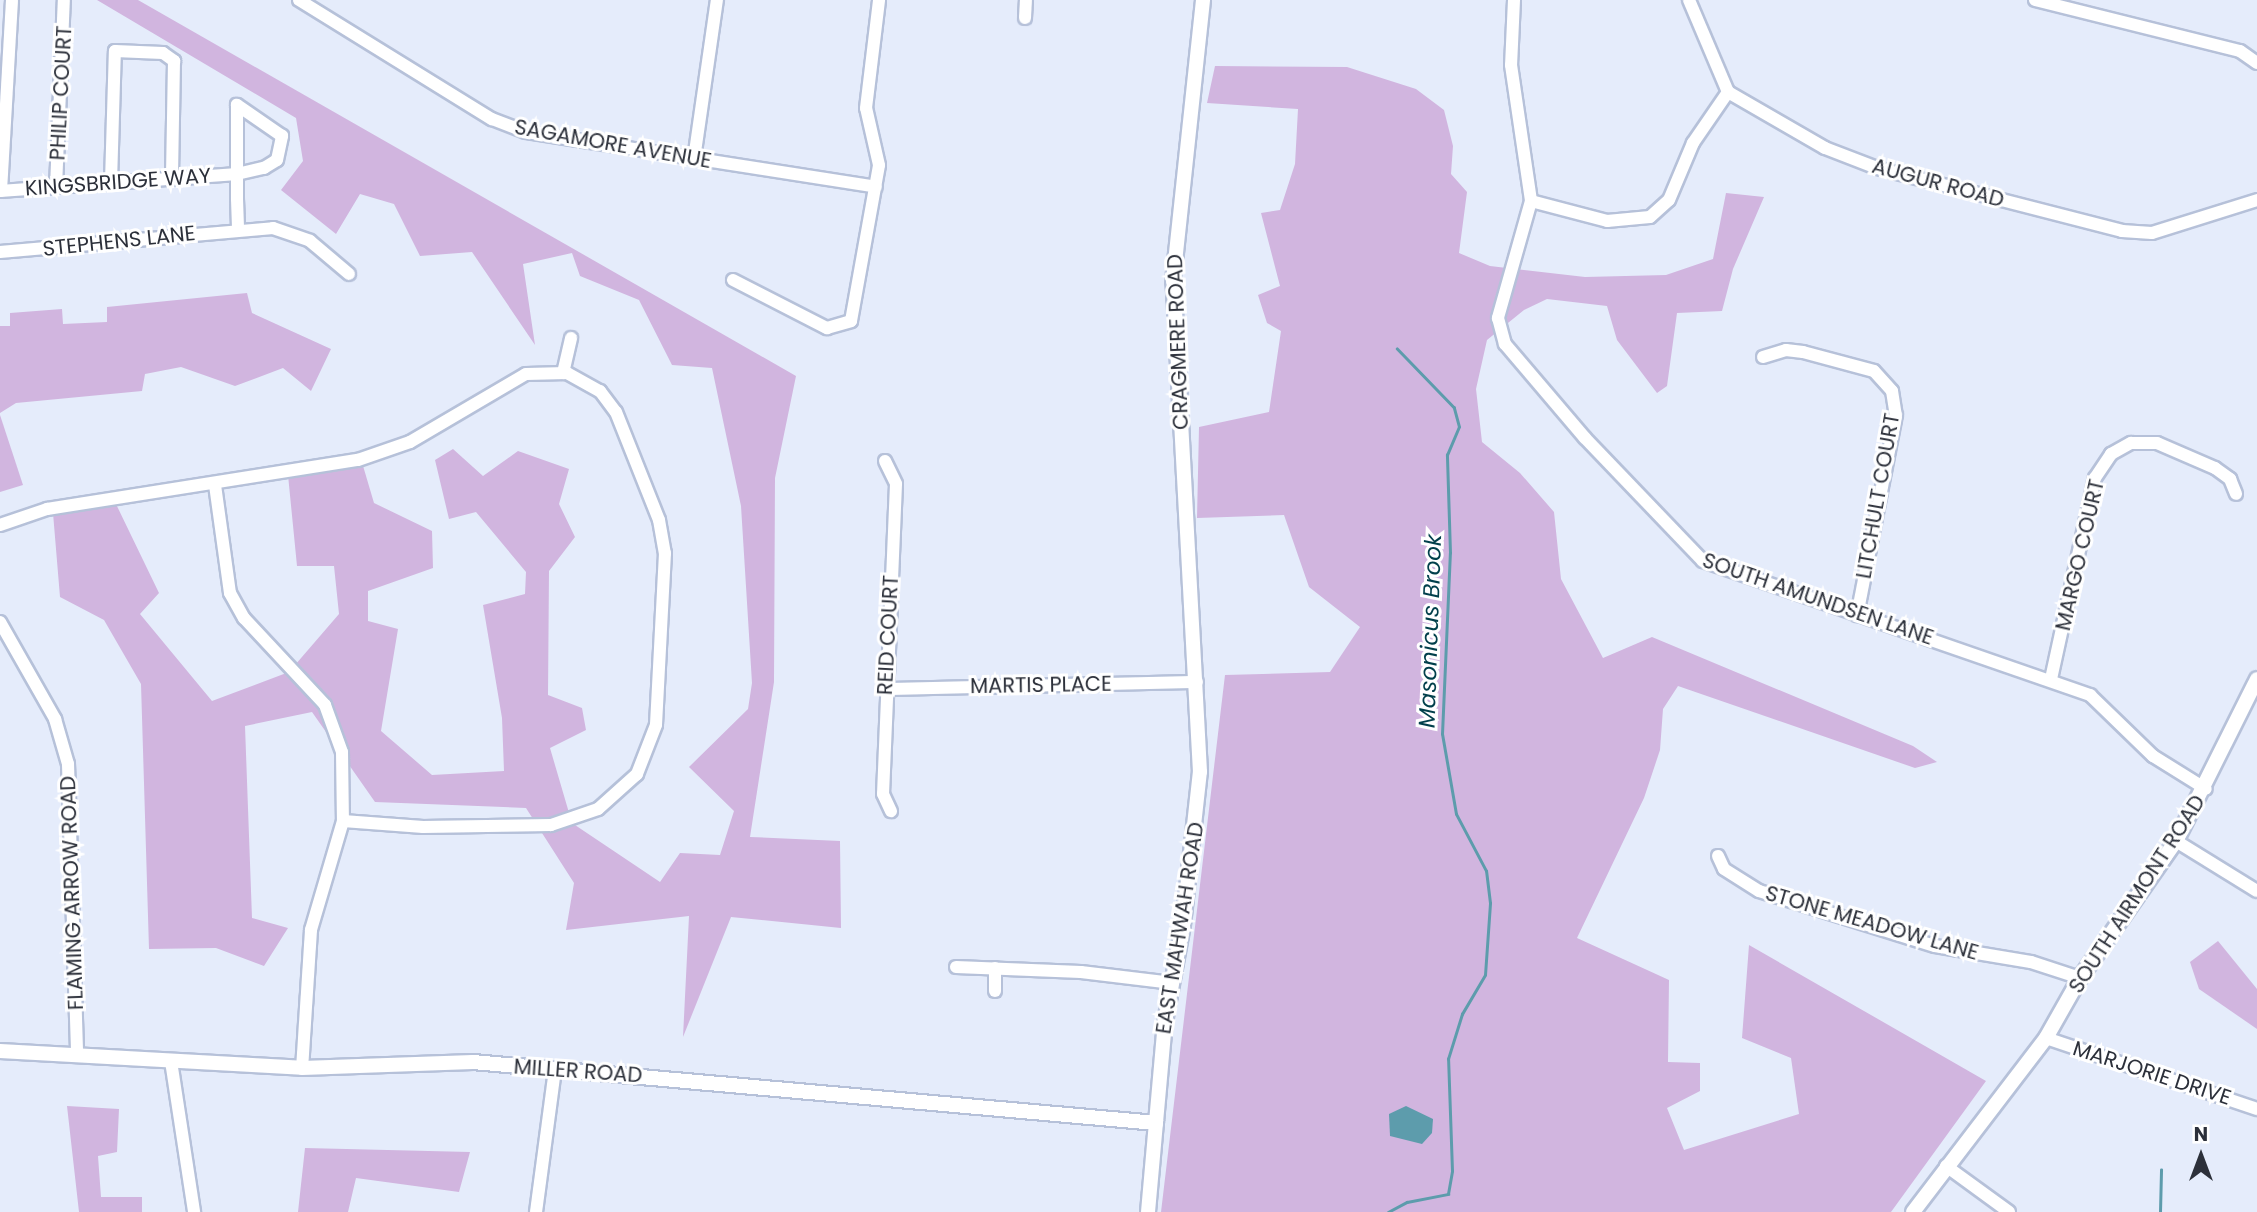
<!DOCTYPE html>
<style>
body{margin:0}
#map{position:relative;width:2257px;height:1212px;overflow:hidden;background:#e5ecfb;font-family:Poppins,sans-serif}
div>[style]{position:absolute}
.green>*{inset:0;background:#d1b5df}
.water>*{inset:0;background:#5d9cac}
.stream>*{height:2.5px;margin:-1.25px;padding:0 1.25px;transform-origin:1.25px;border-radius:1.25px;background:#5d9cac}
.roads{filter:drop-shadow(2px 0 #b6c1d9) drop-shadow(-2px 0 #b6c1d9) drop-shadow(0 2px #b6c1d9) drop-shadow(0 -2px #b6c1d9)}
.minor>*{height:12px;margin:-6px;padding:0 6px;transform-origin:6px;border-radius:6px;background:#fff}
.tertiary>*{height:14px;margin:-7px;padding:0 7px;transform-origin:7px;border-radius:7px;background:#fff}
span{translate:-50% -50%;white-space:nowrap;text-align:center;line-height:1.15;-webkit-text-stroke:6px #fff;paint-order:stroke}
.street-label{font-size:21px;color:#2c303a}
.water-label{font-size:23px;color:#013f4b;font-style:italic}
.north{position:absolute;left:2166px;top:1121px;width:70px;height:70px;-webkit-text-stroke:5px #fff;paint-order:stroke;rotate:0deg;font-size:19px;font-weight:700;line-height:28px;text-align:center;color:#2c303a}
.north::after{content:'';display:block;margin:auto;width:24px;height:32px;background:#2c303a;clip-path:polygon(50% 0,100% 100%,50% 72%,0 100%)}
</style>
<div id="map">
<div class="green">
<div style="clip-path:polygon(97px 0,138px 0,796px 376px,775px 478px,774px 682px,750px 837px,840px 841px,841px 928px,731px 917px,683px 1037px,689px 916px,566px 930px,574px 883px,526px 808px,375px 802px,312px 712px,245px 726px,252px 918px,288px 928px,264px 966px,216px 948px,149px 949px,141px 684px,104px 620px,60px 597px,53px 513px,115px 502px,159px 593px,140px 614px,212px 701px,289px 672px,339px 614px,334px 566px,297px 566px,288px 475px,361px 459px,374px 503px,432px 531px,433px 568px,368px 591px,368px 621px,398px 629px,381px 731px,432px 775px,504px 771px,502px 718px,483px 605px,525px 594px,526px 572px,476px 512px,449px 519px,435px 460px,453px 449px,483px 476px,518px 451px,569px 469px,559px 504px,575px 537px,549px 571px,548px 695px,582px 708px,586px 730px,550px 748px,572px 823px,660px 882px,680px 853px,720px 855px,734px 811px,689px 767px,748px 709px,752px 683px,741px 506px,712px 368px,672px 365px,639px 300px,580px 276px,572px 253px,523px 264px,535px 345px,472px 252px,420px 256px,394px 204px,360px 194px,336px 234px,281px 190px,303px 161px,296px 118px)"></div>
<div style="clip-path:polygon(1215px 66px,1347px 67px,1416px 89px,1444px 110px,1453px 146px,1451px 174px,1467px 192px,1459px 253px,1490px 266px,1585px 277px,1666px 275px,1713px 259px,1726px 193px,1764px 197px,1733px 269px,1722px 311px,1677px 313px,1667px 386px,1657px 393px,1617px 340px,1607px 306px,1547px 299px,1524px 310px,1487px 340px,1476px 389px,1482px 442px,1520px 473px,1554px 512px,1561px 579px,1603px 658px,1652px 637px,1913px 746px,1937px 762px,1915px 768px,1678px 686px,1663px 709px,1660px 750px,1644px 798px,1577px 938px,1669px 980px,1668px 1062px,1700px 1063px,1700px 1091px,1667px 1108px,1684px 1150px,1799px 1114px,1791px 1058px,1742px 1038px,1749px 945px,1986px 1081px,1891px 1212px,1161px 1212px,1225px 675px,1330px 672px,1360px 627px,1309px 587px,1284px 515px,1197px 518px,1199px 427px,1269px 412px,1281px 331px,1267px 323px,1258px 295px,1280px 286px,1261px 213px,1280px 210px,1295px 164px,1298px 109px,1207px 103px)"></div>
<div style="clip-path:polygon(247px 293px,252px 313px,331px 349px,311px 391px,283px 368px,235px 386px,181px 367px,145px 374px,142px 391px,16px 403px,0 413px,0 326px,10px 326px,10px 313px,62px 309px,63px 324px,107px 322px,107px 307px)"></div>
<div style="clip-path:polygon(0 415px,23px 485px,0 492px)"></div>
<div style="clip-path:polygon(2218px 941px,2257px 989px,2257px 1029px,2199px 989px,2190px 962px)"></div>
<div style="clip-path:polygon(67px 1106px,119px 1109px,117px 1152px,98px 1156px,101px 1197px,142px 1197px,142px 1212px,79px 1212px)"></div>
<div style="clip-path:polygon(305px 1148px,470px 1152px,459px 1192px,356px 1178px,348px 1212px,298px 1212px)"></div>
</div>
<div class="water">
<div style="clip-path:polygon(1406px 1106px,1433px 1119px,1432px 1133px,1422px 1144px,1390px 1136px,1389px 1114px)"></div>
</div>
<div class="stream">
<div style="left:1388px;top:1212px;width:21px;rotate:-28deg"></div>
<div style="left:1407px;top:1202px;width:42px;rotate:-11deg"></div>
<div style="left:1448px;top:1194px;width:23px;rotate:-80deg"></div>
<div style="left:1452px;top:1171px;width:112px;rotate:-92deg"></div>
<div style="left:1448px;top:1059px;width:47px;rotate:-72.7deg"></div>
<div style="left:1462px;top:1014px;width:45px;rotate:-59.5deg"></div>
<div style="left:1485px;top:975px;width:72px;rotate:-86deg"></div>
<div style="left:1490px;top:903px;width:32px;rotate:-97deg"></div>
<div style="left:1486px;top:871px;width:64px;rotate:-117.8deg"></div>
<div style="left:1456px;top:814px;width:81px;rotate:-99.9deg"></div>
<div style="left:1442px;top:734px;width:181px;rotate:-87.5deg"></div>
<div style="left:1450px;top:553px;width:98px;rotate:-91.8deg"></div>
<div style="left:1447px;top:455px;width:30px;rotate:-67deg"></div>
<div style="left:1459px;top:427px;width:20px;rotate:-105deg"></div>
<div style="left:1454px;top:408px;width:82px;rotate:-134deg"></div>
<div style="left:2160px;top:1212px;width:42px;rotate:-88.6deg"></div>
</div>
<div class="roads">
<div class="minor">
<div style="left:299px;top:0;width:227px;rotate:31.7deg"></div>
<div style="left:492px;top:119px;width:36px;rotate:21deg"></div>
<div style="left:526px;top:132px;width:354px;rotate:8.9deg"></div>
<div style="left:1514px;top:0;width:65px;rotate:92.6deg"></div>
<div style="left:1511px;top:65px;width:137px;rotate:81.6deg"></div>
<div style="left:1531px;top:201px;width:122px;rotate:105.8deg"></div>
<div style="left:1498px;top:318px;width:27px;rotate:75deg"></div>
<div style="left:1505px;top:344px;width:123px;rotate:49.6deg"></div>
<div style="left:1585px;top:438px;width:170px;rotate:46.2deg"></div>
<div style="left:1703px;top:561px;width:410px;rotate:19.1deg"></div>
<div style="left:2090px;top:695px;width:88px;rotate:44.1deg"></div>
<div style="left:2153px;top:756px;width:62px;rotate:31.9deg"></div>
<div style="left:1689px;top:0;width:100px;rotate:67deg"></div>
<div style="left:1728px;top:92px;width:112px;rotate:30deg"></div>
<div style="left:1825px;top:148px;width:56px;rotate:21deg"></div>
<div style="left:1877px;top:168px;width:253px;rotate:14.4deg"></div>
<div style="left:2122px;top:231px;width:30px;rotate:4deg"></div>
<div style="left:2152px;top:233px;width:110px;rotate:-17.4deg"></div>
<div style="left:2035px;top:0;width:211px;rotate:14deg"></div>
<div style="left:2240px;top:51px;width:21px;rotate:35deg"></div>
<div style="left:1025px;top:18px;width:18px;rotate:-87deg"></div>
<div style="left:694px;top:159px;width:161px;rotate:-81.8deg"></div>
<div style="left:111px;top:182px;width:131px;rotate:-88.3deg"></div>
<div style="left:115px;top:51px;width:48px;rotate:2.4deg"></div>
<div style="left:163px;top:53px;width:14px;rotate:36deg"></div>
<div style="left:174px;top:61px;width:116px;rotate:91deg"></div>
<div style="left:56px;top:187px;width:187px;rotate:-87.6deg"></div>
<div style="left:0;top:191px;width:238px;rotate:-4.1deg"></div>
<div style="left:237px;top:174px;width:28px;rotate:-13deg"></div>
<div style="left:264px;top:168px;width:15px;rotate:-32deg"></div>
<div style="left:277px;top:160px;width:25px;rotate:-78deg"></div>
<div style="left:282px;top:136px;width:55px;rotate:-145.4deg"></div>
<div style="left:237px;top:105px;width:94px;rotate:90deg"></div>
<div style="left:237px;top:199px;width:30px;rotate:88deg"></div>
<div style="left:1px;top:191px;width:191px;rotate:-86.7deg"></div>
<div style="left:1531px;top:201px;width:79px;rotate:14.7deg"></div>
<div style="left:1607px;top:221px;width:43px;rotate:-5.3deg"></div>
<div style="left:1650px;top:217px;width:25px;rotate:-42deg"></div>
<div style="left:1669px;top:200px;width:62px;rotate:-67.2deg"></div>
<div style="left:1693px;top:143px;width:62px;rotate:-55.5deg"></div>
<div style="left:0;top:252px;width:274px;rotate:-5deg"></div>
<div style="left:273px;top:228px;width:39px;rotate:19deg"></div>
<div style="left:310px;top:241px;width:51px;rotate:40.2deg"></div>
<div style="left:733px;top:280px;width:106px;rotate:27.1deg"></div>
<div style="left:827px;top:328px;width:25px;rotate:-16deg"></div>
<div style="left:851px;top:321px;width:158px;rotate:-79.8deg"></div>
<div style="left:879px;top:165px;width:58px;rotate:-102.8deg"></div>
<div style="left:866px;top:108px;width:109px;rotate:-83.1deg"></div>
<div style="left:1763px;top:357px;width:24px;rotate:-17deg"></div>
<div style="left:1786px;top:350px;width:17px;rotate:7deg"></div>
<div style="left:1803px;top:352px;width:73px;rotate:15deg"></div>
<div style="left:1874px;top:371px;width:27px;rotate:48deg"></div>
<div style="left:1892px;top:391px;width:24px;rotate:81deg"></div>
<div style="left:1896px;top:415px;width:204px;rotate:101deg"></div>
<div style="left:563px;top:373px;width:36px;rotate:-77deg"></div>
<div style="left:885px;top:461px;width:25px;rotate:64deg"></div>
<div style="left:896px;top:484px;width:310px;rotate:92.4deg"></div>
<div style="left:883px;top:794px;width:19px;rotate:65deg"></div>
<div style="left:215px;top:485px;width:109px;rotate:82.1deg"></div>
<div style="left:230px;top:593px;width:29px;rotate:61deg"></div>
<div style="left:244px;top:618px;width:119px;rotate:47deg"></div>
<div style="left:325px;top:705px;width:50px;rotate:70.1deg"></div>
<div style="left:342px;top:752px;width:69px;rotate:89.2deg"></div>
<div style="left:343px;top:821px;width:114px;rotate:106.4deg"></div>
<div style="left:311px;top:930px;width:138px;rotate:93.7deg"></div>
<div style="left:0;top:525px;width:50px;rotate:-18.8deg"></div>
<div style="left:47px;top:509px;width:315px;rotate:-9deg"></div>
<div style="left:358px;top:460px;width:55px;rotate:-19.1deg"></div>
<div style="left:410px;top:442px;width:134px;rotate:-30.4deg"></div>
<div style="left:526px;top:374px;width:41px;rotate:-1.4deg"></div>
<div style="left:567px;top:373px;width:38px;rotate:29deg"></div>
<div style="left:600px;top:391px;width:26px;rotate:53deg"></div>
<div style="left:616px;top:412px;width:116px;rotate:68.3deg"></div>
<div style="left:659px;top:520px;width:34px;rotate:80deg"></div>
<div style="left:665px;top:553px;width:172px;rotate:93deg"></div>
<div style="left:656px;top:725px;width:53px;rotate:111.2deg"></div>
<div style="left:637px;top:774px;width:52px;rotate:138.1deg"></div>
<div style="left:598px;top:809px;width:50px;rotate:161.2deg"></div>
<div style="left:551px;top:825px;width:128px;rotate:179.1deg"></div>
<div style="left:423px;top:827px;width:80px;rotate:-175.7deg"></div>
<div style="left:0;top:622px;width:112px;rotate:60.4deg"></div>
<div style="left:55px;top:719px;width:47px;rotate:73.9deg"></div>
<div style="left:68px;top:764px;width:291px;rotate:88.2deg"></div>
<div style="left:2051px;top:679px;width:206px;rotate:-77.7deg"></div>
<div style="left:2095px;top:478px;width:29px;rotate:-56deg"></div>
<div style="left:2111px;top:454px;width:23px;rotate:-29deg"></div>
<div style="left:2131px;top:443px;width:26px"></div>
<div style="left:2157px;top:443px;width:63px;rotate:23.3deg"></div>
<div style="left:2215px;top:468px;width:19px;rotate:36deg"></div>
<div style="left:2230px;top:479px;width:16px;rotate:68deg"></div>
<div style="left:885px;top:689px;width:312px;rotate:-1.3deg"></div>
<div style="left:2176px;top:841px;width:95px;rotate:31.7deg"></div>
<div style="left:1718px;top:856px;width:14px;rotate:65deg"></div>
<div style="left:1724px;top:869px;width:41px;rotate:32.2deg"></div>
<div style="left:1759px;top:891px;width:184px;rotate:17.4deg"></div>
<div style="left:1935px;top:946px;width:97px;rotate:9.5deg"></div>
<div style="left:2031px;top:962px;width:52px;rotate:18.1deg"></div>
<div style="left:956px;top:967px;width:125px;rotate:2.3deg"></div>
<div style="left:1081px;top:972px;width:92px;rotate:6.9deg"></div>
<div style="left:995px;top:991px;width:23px;rotate:-90deg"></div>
<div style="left:2046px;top:1038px;width:223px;rotate:18.6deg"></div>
<div style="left:171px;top:1061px;width:153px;rotate:81.3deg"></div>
<div style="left:1946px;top:1166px;width:78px;rotate:36.1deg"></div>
<div style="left:536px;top:1212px;width:144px;rotate:-82.4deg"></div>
</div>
<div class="tertiary">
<div style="left:0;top:1051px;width:302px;rotate:3.2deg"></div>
<div style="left:302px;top:1068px;width:171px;rotate:-2deg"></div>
<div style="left:473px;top:1062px;width:686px;rotate:5.1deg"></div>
<div style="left:1148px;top:1212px;width:191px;rotate:-84.9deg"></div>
<div style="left:1165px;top:1022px;width:99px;rotate:-79.5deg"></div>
<div style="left:1183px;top:925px;width:154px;rotate:-83.7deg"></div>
<div style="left:1200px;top:772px;width:492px;rotate:-93.1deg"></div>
<div style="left:1173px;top:281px;width:283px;rotate:-83.9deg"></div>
<div style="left:1913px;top:1212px;width:219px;rotate:-52.6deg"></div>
<div style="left:2046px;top:1038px;width:69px;rotate:-60.5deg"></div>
<div style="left:2080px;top:978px;width:167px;rotate:-55deg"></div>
<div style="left:2176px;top:841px;width:181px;rotate:-63.4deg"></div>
</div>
</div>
<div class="street-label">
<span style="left:61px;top:93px;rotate:-87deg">PHILIP COURT</span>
<span style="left:613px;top:144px;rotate:10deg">SAGAMORE AVENUE</span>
<span style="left:118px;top:182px;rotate:-4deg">KINGSBRIDGE WAY</span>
<span style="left:1938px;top:183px;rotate:15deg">AUGUR ROAD</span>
<span style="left:119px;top:241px;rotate:-6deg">STEPHENS LANE</span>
<span style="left:1178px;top:342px;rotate:-92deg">CRAGMERE ROAD</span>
<span style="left:1878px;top:496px;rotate:-80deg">LITCHULT COURT</span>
<span style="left:2080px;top:555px;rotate:-77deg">MARGO COURT</span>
<span style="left:1818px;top:599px;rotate:19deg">SOUTH AMUNDSEN LANE</span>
<span style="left:888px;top:635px;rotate:-87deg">REID COURT</span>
<span style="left:1041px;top:685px;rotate:-1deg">MARTIS PLACE</span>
<span style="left:72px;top:893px;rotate:-92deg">FLAMING ARROW ROAD</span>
<span style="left:2137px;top:894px;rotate:-57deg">SOUTH AIRMONT ROAD</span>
<span style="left:1872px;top:923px;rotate:16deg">STONE MEADOW LANE</span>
<span style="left:1180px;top:928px;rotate:-81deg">EAST MAHWAH ROAD</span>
<span style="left:578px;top:1071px;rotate:4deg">MILLER ROAD</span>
<span style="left:2152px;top:1073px;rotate:18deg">MARJORIE DRIVE</span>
</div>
<div class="water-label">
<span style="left:1430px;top:631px;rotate:-88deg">Masonicus Brook</span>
</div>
<div class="north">N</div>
</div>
